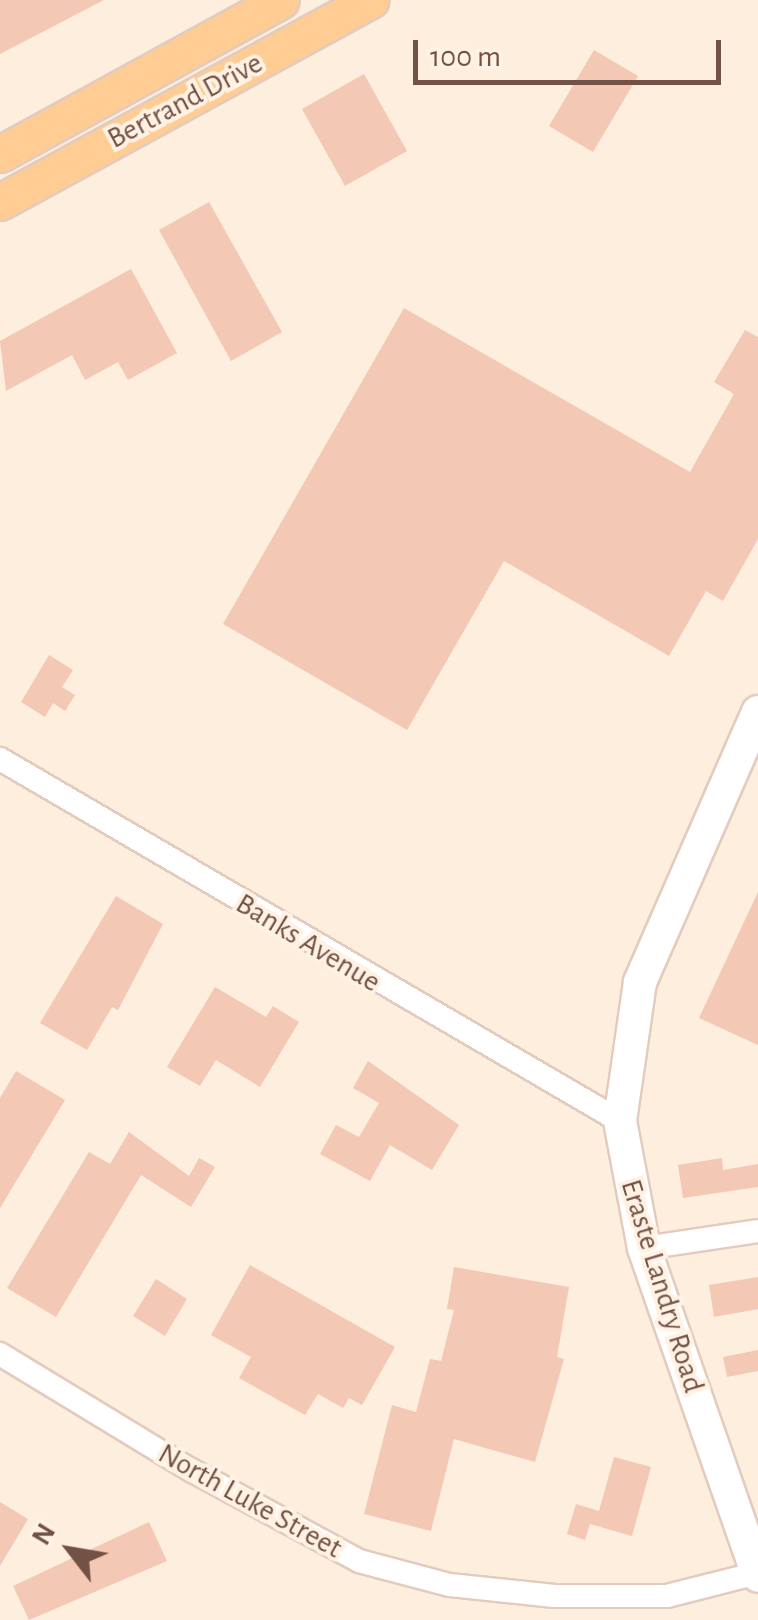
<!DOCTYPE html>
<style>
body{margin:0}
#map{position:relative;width:758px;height:1620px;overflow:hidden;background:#fdeedd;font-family:"Alegreya Sans",sans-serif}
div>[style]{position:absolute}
.building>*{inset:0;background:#f3c8b4}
.roads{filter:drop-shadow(2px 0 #e3cbbd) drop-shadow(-2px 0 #e3cbbd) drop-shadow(0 2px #e3cbbd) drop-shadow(0 -2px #e3cbbd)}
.street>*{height:22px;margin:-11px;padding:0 11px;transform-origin:11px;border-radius:11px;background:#fff}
.secondary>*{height:32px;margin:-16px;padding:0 16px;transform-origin:16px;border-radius:16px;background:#fff}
.primary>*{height:35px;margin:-17.5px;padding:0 17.5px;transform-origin:17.5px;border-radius:17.5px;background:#ffcd93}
span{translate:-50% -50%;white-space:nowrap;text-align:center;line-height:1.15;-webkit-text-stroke:8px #fff2e4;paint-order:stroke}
.street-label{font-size:30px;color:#735245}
.north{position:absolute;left:20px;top:1500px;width:100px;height:100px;-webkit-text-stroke:8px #fff2e4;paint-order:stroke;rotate:301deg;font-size:28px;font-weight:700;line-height:40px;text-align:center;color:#735245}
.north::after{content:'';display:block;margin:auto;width:35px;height:45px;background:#735245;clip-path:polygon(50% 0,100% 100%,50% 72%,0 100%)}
.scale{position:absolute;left:413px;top:40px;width:308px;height:45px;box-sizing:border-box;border:5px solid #735245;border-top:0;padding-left:12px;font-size:30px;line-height:35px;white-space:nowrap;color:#735245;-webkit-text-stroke:8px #fff2e4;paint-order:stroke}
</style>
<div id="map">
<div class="building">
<div style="clip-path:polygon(0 0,104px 0,0 54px)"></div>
<div style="clip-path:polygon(594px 50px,638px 76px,593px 152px,549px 126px)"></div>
<div style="clip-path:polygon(364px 74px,407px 151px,345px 186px,302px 109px)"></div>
<div style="clip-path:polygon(209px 202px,282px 332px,231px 361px,159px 230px)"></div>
<div style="clip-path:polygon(131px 269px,177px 353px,128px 380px,118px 362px,85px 380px,72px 355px,6px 391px,0 341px)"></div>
<div style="clip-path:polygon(404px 308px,690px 472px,734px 394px,714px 382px,745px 330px,758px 337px,758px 539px,723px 601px,706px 591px,669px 656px,504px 561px,407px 730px,223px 624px)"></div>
<div style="clip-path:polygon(49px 655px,73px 670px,62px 687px,75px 695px,65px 711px,53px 703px,45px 717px,21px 702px)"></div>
<div style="clip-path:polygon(758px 892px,758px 1045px,699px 1018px)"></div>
<div style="clip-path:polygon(116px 896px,163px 924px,118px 1010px,112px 1007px,87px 1050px,40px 1023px)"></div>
<div style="clip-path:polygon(215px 987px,266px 1017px,273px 1006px,299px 1022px,260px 1087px,216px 1060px,200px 1086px,167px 1067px)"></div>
<div style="clip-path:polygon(368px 1061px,459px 1125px,432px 1170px,390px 1145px,370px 1181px,320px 1154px,336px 1125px,359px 1137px,379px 1103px,353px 1088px)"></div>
<div style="clip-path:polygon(16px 1071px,65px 1100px,0 1208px,0 1098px)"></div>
<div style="clip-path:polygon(129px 1132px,189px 1176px,199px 1158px,215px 1167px,191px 1207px,141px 1175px,56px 1317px,7px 1288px,89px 1152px,110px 1164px)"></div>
<div style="clip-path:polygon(722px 1158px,723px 1170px,758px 1164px,758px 1187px,683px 1198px,678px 1165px)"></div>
<div style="clip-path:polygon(250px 1265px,395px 1347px,362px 1405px,349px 1398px,343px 1408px,318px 1394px,305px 1415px,239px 1378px,251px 1357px,211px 1335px)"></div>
<div style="clip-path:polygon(454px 1267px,569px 1287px,557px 1357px,564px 1359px,535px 1462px,454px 1439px,431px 1531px,364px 1514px,392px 1405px,416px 1412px,430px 1359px,441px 1361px,454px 1310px,447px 1309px)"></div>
<div style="clip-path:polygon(758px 1277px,758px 1309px,714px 1317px,709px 1285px)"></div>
<div style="clip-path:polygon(156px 1279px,187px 1299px,165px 1336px,133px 1316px)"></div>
<div style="clip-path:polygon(758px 1350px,758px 1371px,727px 1377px,723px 1357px)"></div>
<div style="clip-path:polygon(614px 1457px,651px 1467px,632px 1536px,590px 1524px,585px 1540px,567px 1534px,576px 1504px,599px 1511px)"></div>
<div style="clip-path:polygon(0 1502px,28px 1519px,0 1566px)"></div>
<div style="clip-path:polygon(149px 1522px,167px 1561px,29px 1620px,13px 1586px)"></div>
</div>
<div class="roads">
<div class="street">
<div style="left:0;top:759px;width:718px;rotate:30.28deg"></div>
<div style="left:644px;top:1248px;width:115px;rotate:-8.5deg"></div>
<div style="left:0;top:1354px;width:223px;rotate:31.3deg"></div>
<div style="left:191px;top:1470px;width:191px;rotate:28.4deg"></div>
<div style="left:359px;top:1561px;width:94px;rotate:14.8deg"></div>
<div style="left:450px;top:1585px;width:105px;rotate:6deg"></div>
<div style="left:554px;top:1596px;width:113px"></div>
<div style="left:667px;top:1596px;width:94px;rotate:-14.2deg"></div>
</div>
<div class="secondary">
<div style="left:758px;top:712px;width:295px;rotate:113.6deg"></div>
<div style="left:640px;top:982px;width:140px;rotate:98.2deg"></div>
<div style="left:620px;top:1121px;width:129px;rotate:79.3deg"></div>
<div style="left:644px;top:1248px;width:347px;rotate:70.8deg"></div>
</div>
<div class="primary">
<div style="left:0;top:154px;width:320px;rotate:-28.7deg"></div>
<div style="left:0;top:202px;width:422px;rotate:-28.6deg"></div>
</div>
</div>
<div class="street-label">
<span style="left:185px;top:101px;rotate:-28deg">Bertrand Drive</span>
<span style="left:308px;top:943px;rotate:31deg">Banks Avenue</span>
<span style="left:662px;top:1286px;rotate:73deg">Eraste Landry Road</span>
<span style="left:250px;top:1501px;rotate:29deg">North Luke Street</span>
</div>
<div class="north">N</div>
<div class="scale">100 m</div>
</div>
